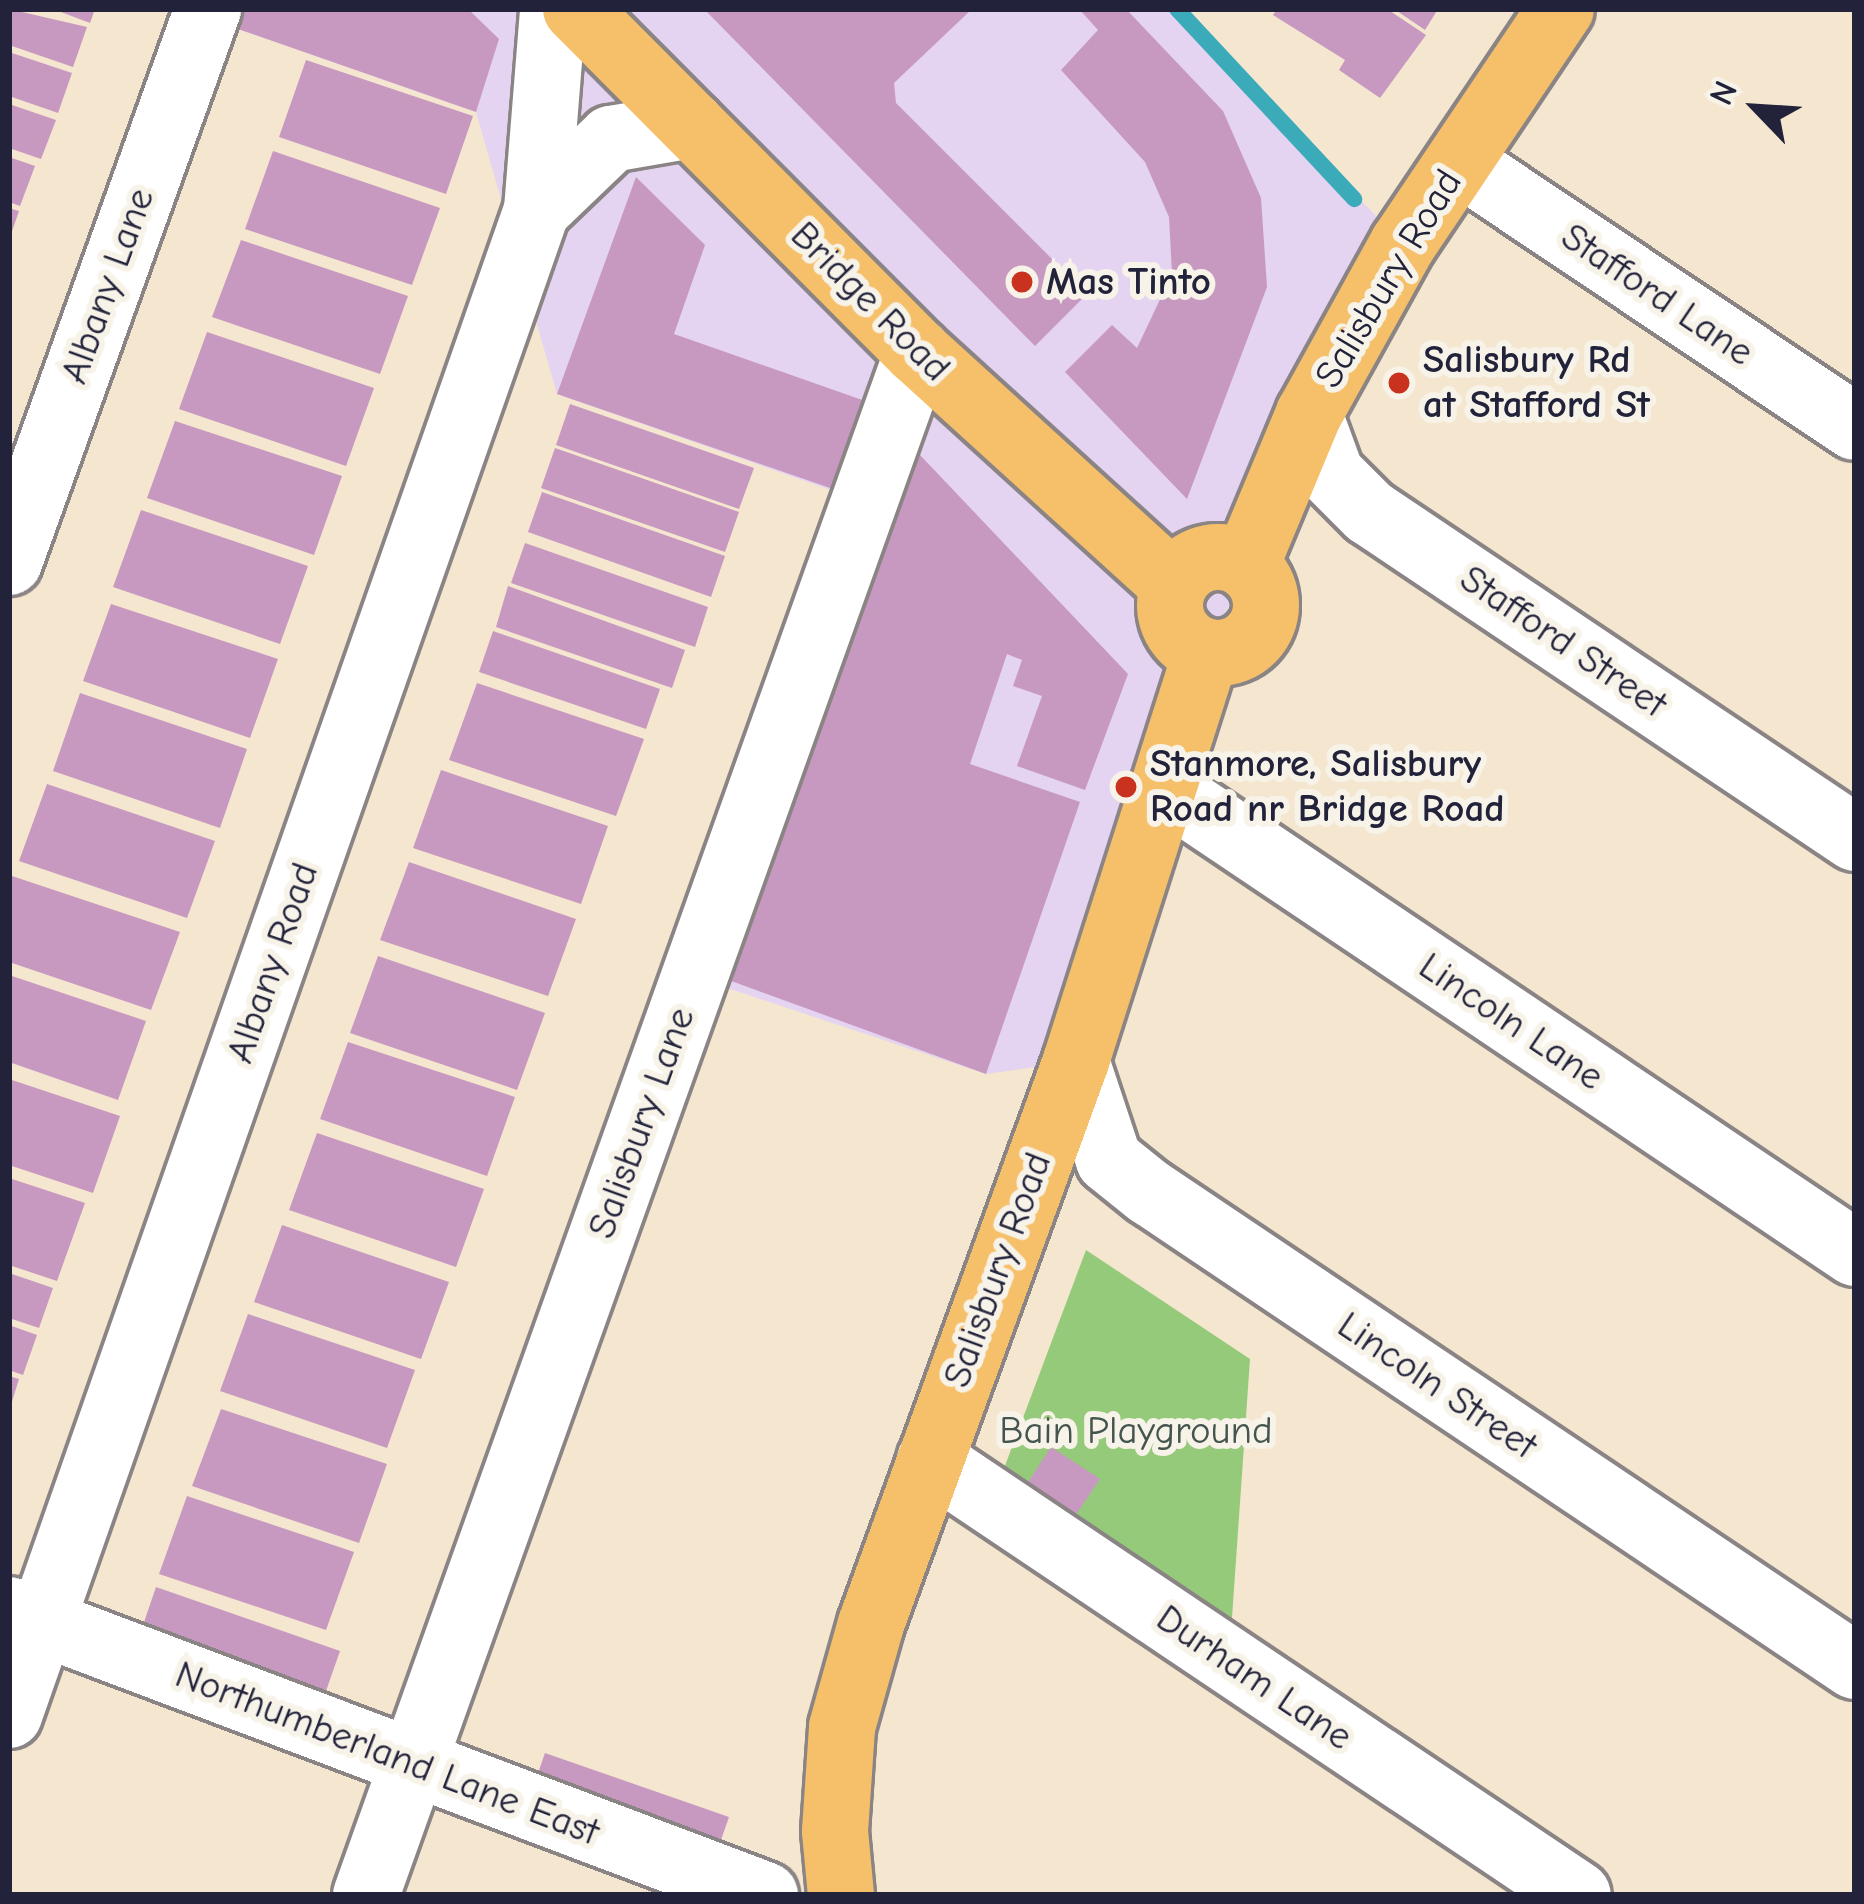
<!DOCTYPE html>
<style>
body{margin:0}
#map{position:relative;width:1864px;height:1904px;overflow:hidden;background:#f4e6cf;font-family:"Comic Neue",sans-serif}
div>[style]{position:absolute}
.built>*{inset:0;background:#e4d3f1}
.green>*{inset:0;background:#95ca7b}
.stream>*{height:16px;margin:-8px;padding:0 8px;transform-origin:8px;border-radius:8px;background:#3baab9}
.building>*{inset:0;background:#c899c0}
.roads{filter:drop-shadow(3px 0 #8b8485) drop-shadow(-3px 0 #8b8485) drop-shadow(0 3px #8b8485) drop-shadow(0 -3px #8b8485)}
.minor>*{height:66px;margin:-33px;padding:0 33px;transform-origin:33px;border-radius:33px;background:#fff}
.major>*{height:66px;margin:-33px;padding:0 33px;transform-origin:33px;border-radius:33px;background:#f6c06b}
.major>.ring{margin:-33px;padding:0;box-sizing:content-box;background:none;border:66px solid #f6c06b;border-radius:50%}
.dots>*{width:33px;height:33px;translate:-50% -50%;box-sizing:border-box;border:6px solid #f7f3e8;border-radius:50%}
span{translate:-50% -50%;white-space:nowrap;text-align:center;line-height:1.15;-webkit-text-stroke:12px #f7f3e8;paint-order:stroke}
.street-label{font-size:39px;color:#22223b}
.poi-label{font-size:39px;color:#22223b;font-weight:700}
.left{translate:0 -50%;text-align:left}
.park-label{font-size:39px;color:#44544e}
.frame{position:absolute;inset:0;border:12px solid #22223b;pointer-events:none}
.north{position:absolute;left:1696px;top:48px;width:120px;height:120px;-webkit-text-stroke:9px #f7f3e8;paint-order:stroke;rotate:295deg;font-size:33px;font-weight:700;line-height:48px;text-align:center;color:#22223b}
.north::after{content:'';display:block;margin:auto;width:42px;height:54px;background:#22223b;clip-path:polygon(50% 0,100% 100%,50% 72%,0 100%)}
</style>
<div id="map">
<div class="built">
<div style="clip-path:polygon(218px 9px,1177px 9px,1403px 244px,1206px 653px,1076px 1061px,986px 1074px,694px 977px,865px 502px,557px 394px,476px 112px,218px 22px)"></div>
</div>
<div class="green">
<div style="clip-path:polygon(1086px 1250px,1250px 1359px,1231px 1632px,1000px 1479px)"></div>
</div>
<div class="stream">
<div style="left:1177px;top:9px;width:260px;rotate:47deg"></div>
</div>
<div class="building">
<div style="clip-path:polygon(9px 9px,87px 27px,73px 67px,9px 45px)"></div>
<div style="clip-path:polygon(53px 9px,95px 9px,90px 23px)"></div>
<div style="clip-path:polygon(223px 9px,468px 9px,499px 39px,476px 112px,218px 22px)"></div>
<div style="clip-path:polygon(704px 9px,972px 9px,894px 83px,896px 103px,1087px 294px,1035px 346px)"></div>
<div style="clip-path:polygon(1079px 9px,1126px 9px,1223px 111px,1261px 198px,1267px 287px,1187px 499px,1065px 372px,1112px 325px,1137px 348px,1172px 274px,1169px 217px,1145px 162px,1061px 70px,1098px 30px)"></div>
<div style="clip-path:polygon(1277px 9px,1387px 9px,1426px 35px,1380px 98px,1339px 70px,1345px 60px,1273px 15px)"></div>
<div style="clip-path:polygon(1394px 9px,1438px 9px,1425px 30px)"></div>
<div style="clip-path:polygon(9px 52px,72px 73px,58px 113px,9px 96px)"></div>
<div style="clip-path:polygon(306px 60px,473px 116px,446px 194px,279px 137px)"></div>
<div style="clip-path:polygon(9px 104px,56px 120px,41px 159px,9px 148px)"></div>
<div style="clip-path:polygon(273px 151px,440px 208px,412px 285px,245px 229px)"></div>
<div style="clip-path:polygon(9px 157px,35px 166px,20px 206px,9px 202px)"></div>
<div style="clip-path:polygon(636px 177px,705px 245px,674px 334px,868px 402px,836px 490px,557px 394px)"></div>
<div style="clip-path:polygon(9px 208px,19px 211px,10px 237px,9px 237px)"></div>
<div style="clip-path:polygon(241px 240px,408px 296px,380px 374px,212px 317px)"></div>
<div style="clip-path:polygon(207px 332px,374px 388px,346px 466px,179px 409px)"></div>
<div style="clip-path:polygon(570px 404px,754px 468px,739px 509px,556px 445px)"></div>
<div style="clip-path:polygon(175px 421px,342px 476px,314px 555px,147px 498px)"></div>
<div style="clip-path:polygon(555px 448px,739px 512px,725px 552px,541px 488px)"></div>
<div style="clip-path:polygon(901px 449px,920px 455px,1128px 674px,1085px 790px,1017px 766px,1042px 696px,1013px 686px,1022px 660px,1007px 654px,970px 764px,1080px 802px,986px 1074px,715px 975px)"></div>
<div style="clip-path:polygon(542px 492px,725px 556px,711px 597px,528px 532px)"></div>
<div style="clip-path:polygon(141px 510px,308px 566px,280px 644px,113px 587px)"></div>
<div style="clip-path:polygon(525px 543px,708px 607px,695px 647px,511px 583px)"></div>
<div style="clip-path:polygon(508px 586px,685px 650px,672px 688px,496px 627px)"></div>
<div style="clip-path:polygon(111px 604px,278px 659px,250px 738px,83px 681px)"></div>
<div style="clip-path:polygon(493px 631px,660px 689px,646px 729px,479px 672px)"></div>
<div style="clip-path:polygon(477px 683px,644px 739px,616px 816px,449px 760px)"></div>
<div style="clip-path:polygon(80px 693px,247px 749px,220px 828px,53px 771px)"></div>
<div style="clip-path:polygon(441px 770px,608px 826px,581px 904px,413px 848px)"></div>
<div style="clip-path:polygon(47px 784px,215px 841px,187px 918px,19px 861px)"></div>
<div style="clip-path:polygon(409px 862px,576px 919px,548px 996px,380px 940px)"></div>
<div style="clip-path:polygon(12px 876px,180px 932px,151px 1010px,9px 962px)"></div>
<div style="clip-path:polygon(378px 956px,545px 1013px,517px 1090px,350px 1033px)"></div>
<div style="clip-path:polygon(9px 975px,146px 1021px,118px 1100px,9px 1062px)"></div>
<div style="clip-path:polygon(348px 1042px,515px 1097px,487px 1176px,320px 1119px)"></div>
<div style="clip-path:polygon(9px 1079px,120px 1116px,93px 1193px,9px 1165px)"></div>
<div style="clip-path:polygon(317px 1133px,484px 1189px,456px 1267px,289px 1210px)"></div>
<div style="clip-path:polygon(9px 1178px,85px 1203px,57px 1281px,9px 1265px)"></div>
<div style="clip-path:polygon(282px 1225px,449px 1282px,421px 1359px,254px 1302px)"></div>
<div style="clip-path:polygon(9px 1273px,53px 1288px,39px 1328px,9px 1318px)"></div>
<div style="clip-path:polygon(248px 1314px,415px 1370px,387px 1448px,220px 1391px)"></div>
<div style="clip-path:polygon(9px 1325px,37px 1335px,23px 1375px,9px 1370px)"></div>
<div style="clip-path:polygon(9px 1376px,19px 1379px,10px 1408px,9px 1407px)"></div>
<div style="clip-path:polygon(221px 1409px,387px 1464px,359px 1543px,192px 1486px)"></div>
<div style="clip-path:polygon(1051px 1447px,1100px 1479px,1069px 1525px,1021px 1493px)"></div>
<div style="clip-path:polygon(187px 1496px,354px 1552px,326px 1630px,159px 1574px)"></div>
<div style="clip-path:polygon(156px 1587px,340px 1651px,326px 1691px,142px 1628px)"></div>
<div style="clip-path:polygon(545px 1753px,729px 1817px,715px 1857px,531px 1793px)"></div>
</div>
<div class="roads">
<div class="minor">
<div style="left:1459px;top:162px;width:476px;rotate:33.8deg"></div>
<div style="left:537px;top:210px;width:103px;rotate:-43.8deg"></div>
<div style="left:611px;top:139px;width:82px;rotate:-9.8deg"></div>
<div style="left:1309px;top:414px;width:64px;rotate:69.9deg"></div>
<div style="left:1331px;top:474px;width:54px;rotate:45deg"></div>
<div style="left:1369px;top:512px;width:585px;rotate:33.85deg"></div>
<div style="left:9px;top:562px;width:588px;rotate:-70.21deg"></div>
<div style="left:1167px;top:790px;width:829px;rotate:33.94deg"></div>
<div style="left:1076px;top:1061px;width:104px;rotate:71.6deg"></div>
<div style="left:1109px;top:1160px;width:51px;rotate:38.7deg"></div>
<div style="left:1149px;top:1192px;width:850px;rotate:33.88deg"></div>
<div style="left:930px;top:1460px;width:780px;rotate:33.87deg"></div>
<div style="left:9px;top:1610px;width:808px;rotate:20.66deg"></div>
<div style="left:9px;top:1715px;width:1595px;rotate:-70.67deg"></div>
<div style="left:537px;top:210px;width:202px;rotate:-85.4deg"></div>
<div style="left:366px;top:1895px;width:1639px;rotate:-70.32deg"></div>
</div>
<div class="major">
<div style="left:576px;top:9px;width:484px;rotate:45.1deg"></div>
<div style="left:918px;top:352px;width:346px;rotate:42.3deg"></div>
<div class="ring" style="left:1170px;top:557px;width:30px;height:30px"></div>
<div style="left:1246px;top:565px;width:164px;rotate:-67.4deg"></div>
<div style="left:1309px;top:414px;width:194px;rotate:-61.1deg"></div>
<div style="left:1403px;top:244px;width:283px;rotate:-56.1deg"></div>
<div style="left:841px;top:1895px;width:64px;rotate:-95.4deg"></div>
<div style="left:835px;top:1831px;width:104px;rotate:-86.1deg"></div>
<div style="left:842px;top:1727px;width:107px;rotate:-74.3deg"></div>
<div style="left:871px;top:1624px;width:599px;rotate:-69.99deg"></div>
<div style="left:1076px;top:1061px;width:428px;rotate:-72.3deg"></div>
</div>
</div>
<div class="dots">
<div style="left:1022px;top:282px;background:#c8321e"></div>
<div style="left:1399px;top:383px;background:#c8321e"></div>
<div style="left:1126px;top:787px;background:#c8321e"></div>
</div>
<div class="street-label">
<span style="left:1389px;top:279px;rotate:-59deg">Salisbury Road</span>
<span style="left:108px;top:286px;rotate:-70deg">Albany Lane</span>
<span style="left:1657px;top:295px;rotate:34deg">Stafford Lane</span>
<span style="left:870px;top:302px;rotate:45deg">Bridge Road</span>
<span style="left:1563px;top:642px;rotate:34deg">Stafford Street</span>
<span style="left:273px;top:963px;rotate:-71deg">Albany Road</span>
<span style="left:1511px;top:1022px;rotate:34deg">Lincoln Lane</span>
<span style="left:642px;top:1123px;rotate:-70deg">Salisbury Lane</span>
<span style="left:998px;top:1270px;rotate:-70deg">Salisbury Road</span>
<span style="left:1437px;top:1386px;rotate:34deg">Lincoln Street</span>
<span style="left:1254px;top:1678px;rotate:34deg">Durham Lane</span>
<span style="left:387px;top:1754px;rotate:21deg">Northumberland Lane East</span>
</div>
<div class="poi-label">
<span class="left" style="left:1046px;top:282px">Mas Tinto</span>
<span class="left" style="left:1423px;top:383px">Salisbury Rd<br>at Stafford St</span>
<span class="left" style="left:1150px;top:787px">Stanmore, Salisbury<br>Road nr Bridge Road</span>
</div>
<div class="park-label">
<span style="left:1136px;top:1431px">Bain Playground</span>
</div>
<div class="frame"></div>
<div class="north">N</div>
</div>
